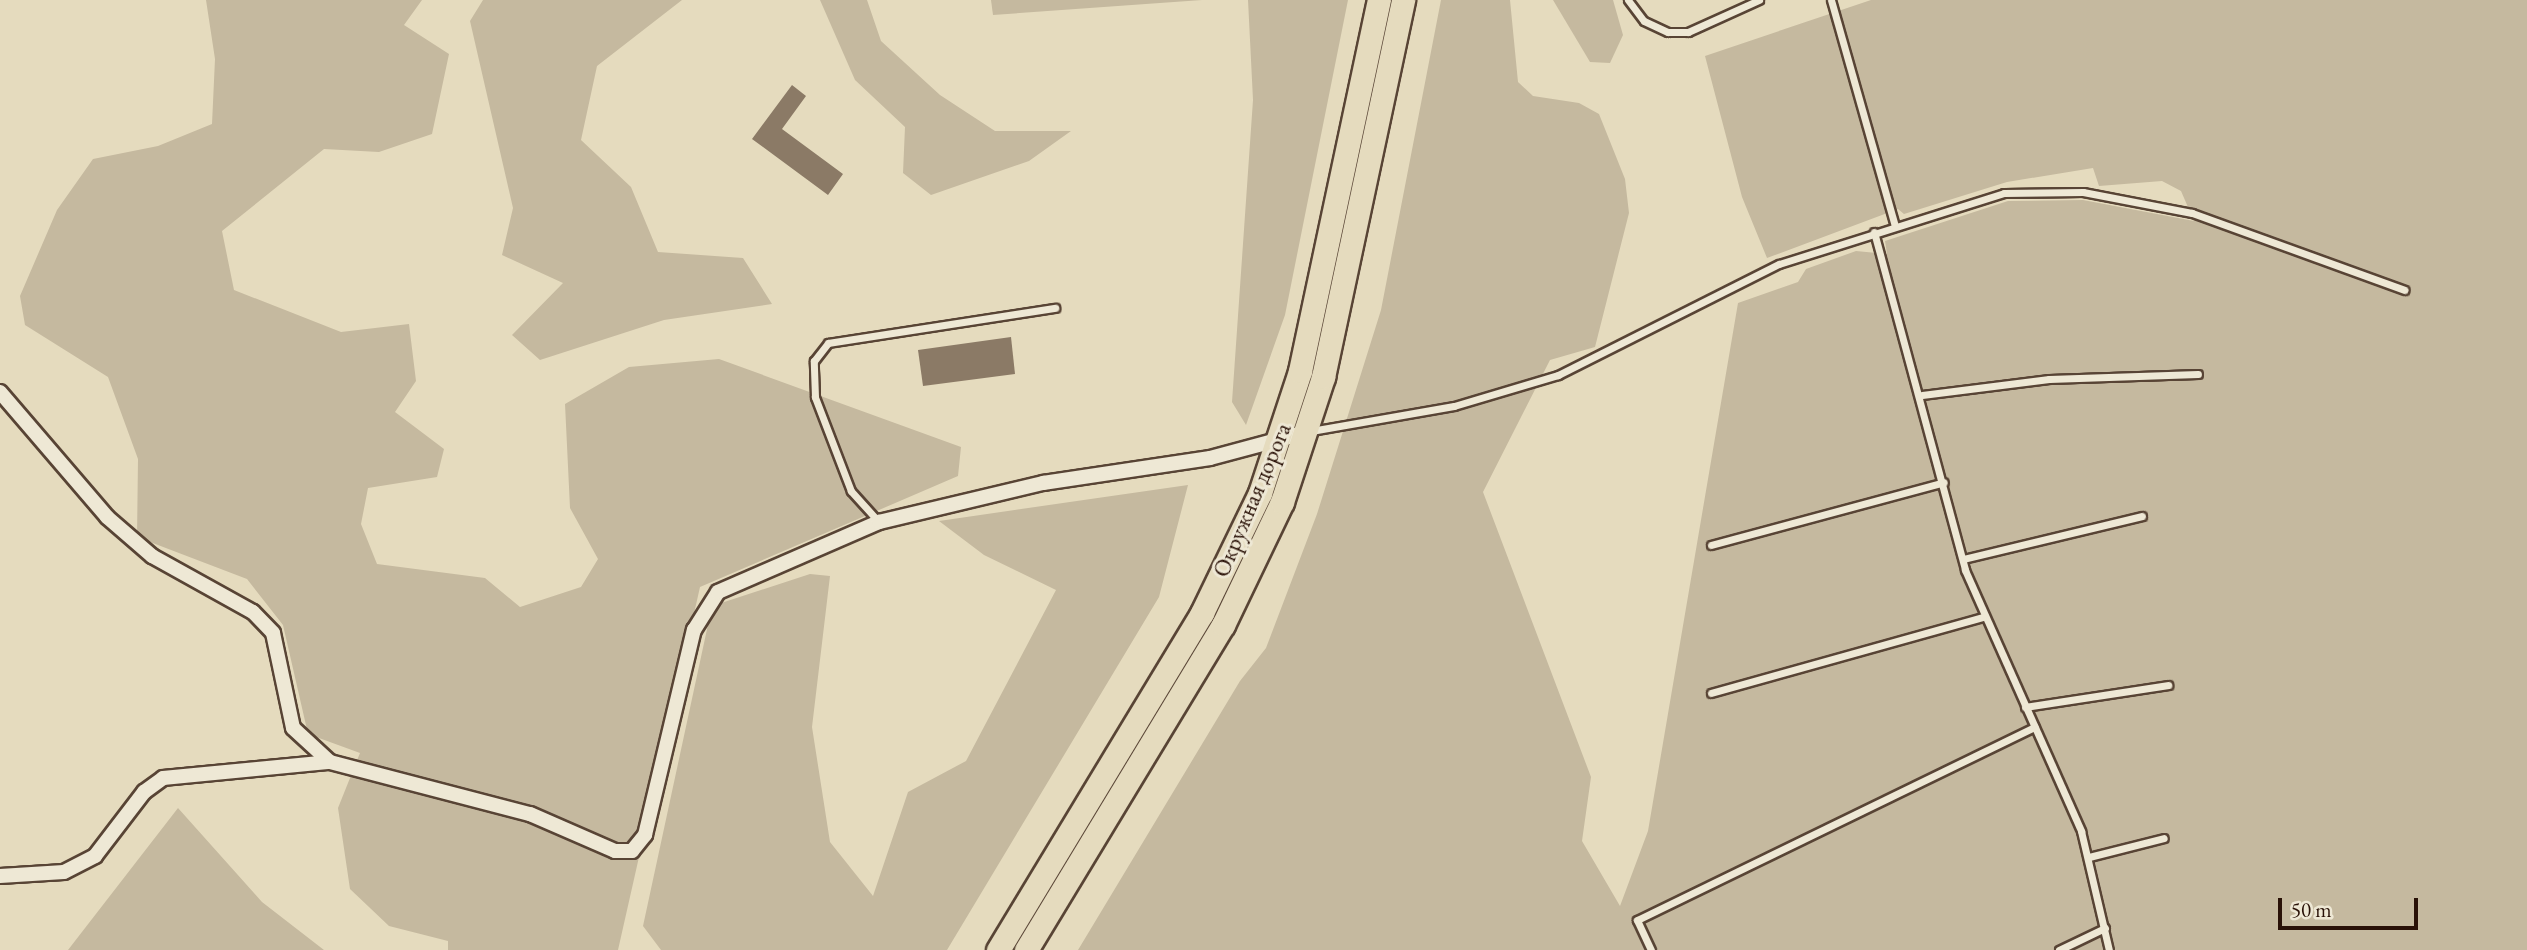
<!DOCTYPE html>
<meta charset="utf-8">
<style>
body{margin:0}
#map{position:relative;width:2527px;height:950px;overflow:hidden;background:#e5dbbe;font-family:"EB Garamond",serif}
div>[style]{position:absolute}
.green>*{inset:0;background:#c5b99f}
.building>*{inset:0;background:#8b7a66}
.roads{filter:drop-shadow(2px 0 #584435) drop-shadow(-2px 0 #584435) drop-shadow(0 2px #584435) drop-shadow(0 -2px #584435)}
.lane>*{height:7px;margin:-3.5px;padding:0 3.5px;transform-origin:3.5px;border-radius:3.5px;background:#eee8d5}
.street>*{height:14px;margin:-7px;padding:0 7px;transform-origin:7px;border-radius:7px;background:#eee8d5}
.primary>*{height:23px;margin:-11.5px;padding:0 11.5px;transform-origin:11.5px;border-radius:11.5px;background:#e5dbbe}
span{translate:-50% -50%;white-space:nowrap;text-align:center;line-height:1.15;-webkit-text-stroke:6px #eee8d5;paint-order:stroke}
.street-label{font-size:23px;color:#291107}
.scale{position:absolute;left:2278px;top:898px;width:140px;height:32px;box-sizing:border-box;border:4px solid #291107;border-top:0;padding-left:9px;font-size:21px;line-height:24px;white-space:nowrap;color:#291107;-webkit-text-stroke:5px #eee8d5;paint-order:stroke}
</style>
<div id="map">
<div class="green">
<div style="clip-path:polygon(206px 0,422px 0,404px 25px,449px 54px,432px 134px,379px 152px,324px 149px,222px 231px,234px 290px,341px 332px,409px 324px,416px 381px,395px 412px,444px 449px,437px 477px,368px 488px,361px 524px,377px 564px,485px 578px,520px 607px,581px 587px,598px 559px,570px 508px,565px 404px,629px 367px,719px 359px,961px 447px,958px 476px,700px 587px,618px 950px,448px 950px,448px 941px,389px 926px,350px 889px,338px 808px,360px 753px,308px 734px,283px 625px,247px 579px,137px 537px,138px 459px,108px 377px,25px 325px,20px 296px,57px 210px,93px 159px,158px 146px,212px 124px,215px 59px)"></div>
<div style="clip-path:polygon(483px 0,682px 0,597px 66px,581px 140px,631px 187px,658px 252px,743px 258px,772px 304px,664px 320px,540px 360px,512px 335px,563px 283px,502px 255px,513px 208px,470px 21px)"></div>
<div style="clip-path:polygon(820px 0,867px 0,881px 41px,940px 95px,995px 131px,1071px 131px,1029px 161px,931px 195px,903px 173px,905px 127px,855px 80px)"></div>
<div style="clip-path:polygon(991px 0,1202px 0,993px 15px)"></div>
<div style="clip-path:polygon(1248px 0,1348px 0,1285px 315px,1246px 425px,1232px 402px,1253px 100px)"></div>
<div style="clip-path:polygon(1441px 0,1510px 0,1518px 82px,1533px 96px,1579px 103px,1599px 114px,1625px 179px,1629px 213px,1595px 347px,1550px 360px,1483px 492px,1591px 777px,1582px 841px,1620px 906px,1648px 831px,1738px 303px,1798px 282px,1806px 269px,1856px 251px,1887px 254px,1885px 241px,2008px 201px,2083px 200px,2194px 221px,2181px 191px,2162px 181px,2099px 186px,2093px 168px,2007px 182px,1904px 214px,1898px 209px,1767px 258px,1742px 197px,1705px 56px,1871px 0,2527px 0,2527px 950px,1078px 950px,1240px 681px,1266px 648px,1317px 514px,1381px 310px)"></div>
<div style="clip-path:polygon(1553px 0,1613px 0,1623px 35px,1610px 63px,1590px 62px)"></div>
<div style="clip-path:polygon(1188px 485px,1159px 597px,947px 950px,661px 950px,643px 926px,712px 606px,810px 574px,830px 576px,812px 727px,830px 842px,873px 896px,908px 792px,966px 761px,1056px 590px,984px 555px,939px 521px)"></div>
<div style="clip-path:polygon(1271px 490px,1276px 492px,1215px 620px,1015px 950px,1009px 950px)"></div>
<div style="clip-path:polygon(178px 808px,262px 902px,324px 950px,68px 950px)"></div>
</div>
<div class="building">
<div style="clip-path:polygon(792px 85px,806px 96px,782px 129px,843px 174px,828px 195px,752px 139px)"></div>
<div style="clip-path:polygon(1011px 337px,1015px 374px,923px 386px,918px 350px)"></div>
</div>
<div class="roads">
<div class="lane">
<div style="left:1628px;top:0;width:26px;rotate:53deg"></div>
<div style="left:1644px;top:21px;width:26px;rotate:25deg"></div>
<div style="left:1668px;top:32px;width:20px"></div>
<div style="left:1688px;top:32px;width:78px;rotate:-24.3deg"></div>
<div style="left:1831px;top:0;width:235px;rotate:74.2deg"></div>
<div style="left:1874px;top:232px;width:350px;rotate:74.9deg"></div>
<div style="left:1965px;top:570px;width:286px;rotate:66deg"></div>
<div style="left:2081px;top:831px;width:122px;rotate:76.8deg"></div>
<div style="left:1922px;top:395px;width:128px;rotate:-7.2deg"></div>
<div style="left:2049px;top:379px;width:149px;rotate:-1.9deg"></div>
<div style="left:1311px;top:431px;width:145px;rotate:-9.9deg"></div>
<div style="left:1454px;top:406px;width:109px;rotate:-16.6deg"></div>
<div style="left:1558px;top:375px;width:247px;rotate:-26.7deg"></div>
<div style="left:1779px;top:264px;width:236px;rotate:-17.5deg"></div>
<div style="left:2004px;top:193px;width:79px;rotate:-0.7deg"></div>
<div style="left:2083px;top:192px;width:111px;rotate:10.9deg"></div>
<div style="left:2192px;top:213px;width:226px;rotate:19.9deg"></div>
<div style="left:879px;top:522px;width:42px;rotate:-132.1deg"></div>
<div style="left:851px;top:491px;width:101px;rotate:-111deg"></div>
<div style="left:815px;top:397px;width:36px;rotate:-92deg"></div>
<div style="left:814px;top:361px;width:23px;rotate:-52deg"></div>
<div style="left:828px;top:343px;width:230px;rotate:-8.8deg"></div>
<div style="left:1711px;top:545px;width:241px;rotate:-15.1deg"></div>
<div style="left:1963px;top:559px;width:184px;rotate:-13.5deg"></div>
<div style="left:1711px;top:693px;width:282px;rotate:-15.6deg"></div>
<div style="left:2025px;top:707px;width:145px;rotate:-8.7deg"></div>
<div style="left:2089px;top:857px;width:77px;rotate:-14.2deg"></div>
<div style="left:1651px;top:950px;width:33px;rotate:-115deg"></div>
<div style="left:1637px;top:920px;width:442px;rotate:-25.9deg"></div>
<div style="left:2059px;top:950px;width:51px;rotate:-25.6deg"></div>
</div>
<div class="street">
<div style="left:0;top:392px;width:165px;rotate:49.4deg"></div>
<div style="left:107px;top:517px;width:60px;rotate:40.9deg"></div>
<div style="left:152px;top:556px;width:115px;rotate:29deg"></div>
<div style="left:253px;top:612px;width:29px;rotate:46deg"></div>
<div style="left:273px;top:633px;width:97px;rotate:78.1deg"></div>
<div style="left:293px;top:728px;width:50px;rotate:42.6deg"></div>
<div style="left:0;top:876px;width:64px;rotate:-3.6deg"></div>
<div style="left:64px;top:872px;width:35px;rotate:-27deg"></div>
<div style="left:95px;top:856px;width:81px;rotate:-52.6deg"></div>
<div style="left:144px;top:792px;width:24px;rotate:-36deg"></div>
<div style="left:163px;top:778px;width:168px;rotate:-5.5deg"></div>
<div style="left:330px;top:762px;width:207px;rotate:14.6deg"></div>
<div style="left:530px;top:814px;width:93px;rotate:23.5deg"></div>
<div style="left:615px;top:851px;width:17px"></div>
<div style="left:632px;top:851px;width:21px;rotate:-51deg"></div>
<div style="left:645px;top:835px;width:211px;rotate:-76.6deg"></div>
<div style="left:694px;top:630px;width:45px;rotate:-57.7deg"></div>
<div style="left:718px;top:592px;width:176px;rotate:-23.5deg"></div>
<div style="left:879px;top:522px;width:169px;rotate:-13.4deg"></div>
<div style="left:1043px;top:483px;width:169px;rotate:-8.5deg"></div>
<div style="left:1210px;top:458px;width:100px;rotate:-15deg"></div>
</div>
<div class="primary">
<div style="left:998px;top:950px;width:394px;rotate:-58.8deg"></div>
<div style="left:1202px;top:613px;width:133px;rotate:-64.2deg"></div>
<div style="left:1260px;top:493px;width:128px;rotate:-71.8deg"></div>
<div style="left:1300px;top:371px;width:379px;rotate:-78deg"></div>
<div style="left:1026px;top:950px;width:380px;rotate:-58.8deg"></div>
<div style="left:1223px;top:625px;width:136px;rotate:-64.4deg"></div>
<div style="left:1282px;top:502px;width:132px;rotate:-71.8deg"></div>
<div style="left:1323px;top:377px;width:385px;rotate:-78deg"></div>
</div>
</div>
<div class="street-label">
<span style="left:1252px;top:500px;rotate:-67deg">Окружная дорога</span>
</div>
<div class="scale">50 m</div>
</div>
